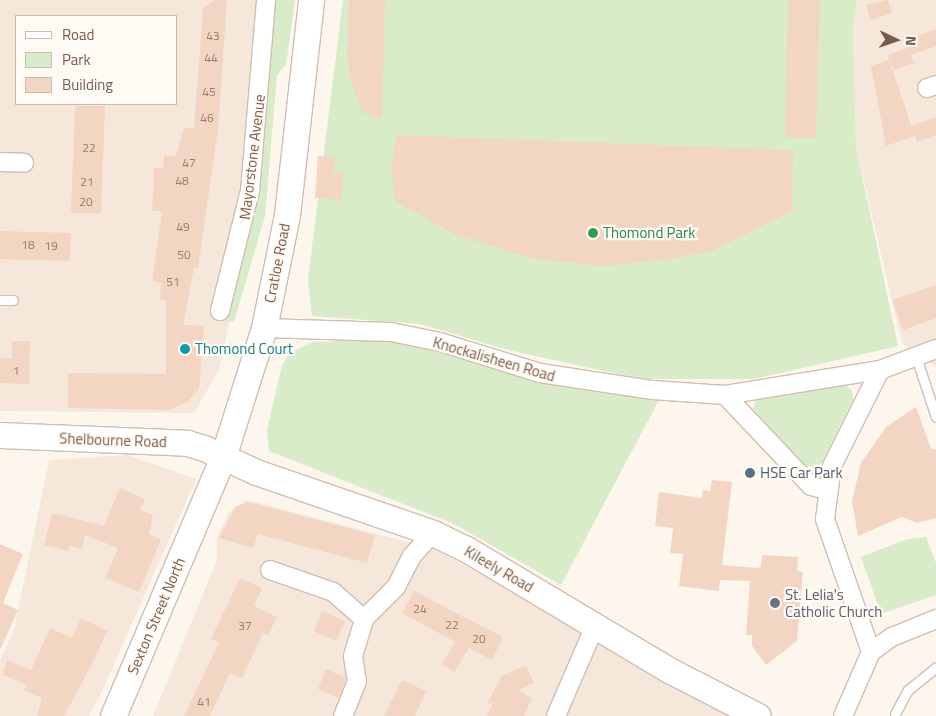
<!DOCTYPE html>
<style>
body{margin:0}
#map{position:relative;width:936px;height:716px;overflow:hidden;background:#fdf6ec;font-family:"Titillium Web",sans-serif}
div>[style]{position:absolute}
.residential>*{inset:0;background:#f5e8da}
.green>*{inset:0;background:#d8ecc9}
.building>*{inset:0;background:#f3d5c3}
.roads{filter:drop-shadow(1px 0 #d1beb0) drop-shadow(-1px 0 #d1beb0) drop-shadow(0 1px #d1beb0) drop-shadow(0 -1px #d1beb0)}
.lane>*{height:9px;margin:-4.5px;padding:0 4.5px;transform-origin:4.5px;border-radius:4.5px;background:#fff}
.street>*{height:18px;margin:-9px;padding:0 9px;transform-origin:9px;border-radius:9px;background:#fff}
.secondary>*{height:25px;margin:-12.5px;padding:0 12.5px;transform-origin:12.5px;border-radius:12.5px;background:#fff}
.dots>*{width:14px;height:14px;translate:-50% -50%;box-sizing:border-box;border:2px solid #fffaf3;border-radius:50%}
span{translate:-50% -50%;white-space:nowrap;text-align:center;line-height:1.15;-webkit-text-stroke:4.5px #fffaf3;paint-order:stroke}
.number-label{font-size:12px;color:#987a6a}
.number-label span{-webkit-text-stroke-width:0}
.street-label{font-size:15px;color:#7a5c4d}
.leisure-label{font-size:15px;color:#27864d}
.left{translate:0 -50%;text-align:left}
.culture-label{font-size:15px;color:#0d838f}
.service-label{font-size:15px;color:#4e5e75}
.worship-label{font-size:15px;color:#5b616d}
.legend{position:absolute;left:15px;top:15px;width:162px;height:90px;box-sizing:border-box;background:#fffaf3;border:1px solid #cabbb1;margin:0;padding:6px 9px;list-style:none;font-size:15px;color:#7a5c4d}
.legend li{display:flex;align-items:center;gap:10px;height:25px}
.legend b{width:25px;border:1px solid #cabbb1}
.north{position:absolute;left:871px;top:15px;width:50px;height:50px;-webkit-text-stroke:4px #fffaf3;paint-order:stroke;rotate:93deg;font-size:14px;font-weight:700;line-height:20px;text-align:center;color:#7a5c4d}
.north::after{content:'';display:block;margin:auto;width:18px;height:22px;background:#7a5c4d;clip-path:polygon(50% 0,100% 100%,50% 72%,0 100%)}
</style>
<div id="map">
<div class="residential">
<div style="clip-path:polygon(evenodd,0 0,275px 0,255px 202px,219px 370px,194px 413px,0 411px,0 0,16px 16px,176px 16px,176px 104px,16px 104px,16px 16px)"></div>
<div style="clip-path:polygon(857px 0,936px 0,936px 367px,902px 343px,856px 147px,853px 29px)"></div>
<div style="clip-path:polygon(127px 455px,196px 479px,103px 689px,89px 716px,0 716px,0 660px,14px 630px,49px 460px)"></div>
<div style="clip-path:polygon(247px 500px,431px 548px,750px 716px,153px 716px,217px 560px,217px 538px,229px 512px)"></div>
</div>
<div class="green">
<div style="clip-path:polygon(275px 0,295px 0,286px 65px,277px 75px,265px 216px,234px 322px,228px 321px,255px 202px)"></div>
<div style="clip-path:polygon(343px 0,857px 0,853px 29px,856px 147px,898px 346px,754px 379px,640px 379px,504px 349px,420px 324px,312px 316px,308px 279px)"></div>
<div style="clip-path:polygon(386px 339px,445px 351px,538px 381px,659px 400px,561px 585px,454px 524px,269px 451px,267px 430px,282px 365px,290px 353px,313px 342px)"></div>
<div style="clip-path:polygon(842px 383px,852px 390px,853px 400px,822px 463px,814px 467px,799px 464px,753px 408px,756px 399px)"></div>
<div style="clip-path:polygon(926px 537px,936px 563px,936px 595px,881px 614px,861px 557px,907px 539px)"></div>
</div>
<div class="building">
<div style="clip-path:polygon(214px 0,227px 0,218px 130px,198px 268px,194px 268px,183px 325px,204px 326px,199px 389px,186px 403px,168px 410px,68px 408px,68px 373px,166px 374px,166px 300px,159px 299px,162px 283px,152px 281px,162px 211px,152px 211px,154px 168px,163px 169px,164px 155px,176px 156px,184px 128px,194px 128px,203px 9px)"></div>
<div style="clip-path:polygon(349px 0,385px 0,382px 120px,362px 112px,351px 81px,347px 54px)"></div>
<div style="clip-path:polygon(788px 0,820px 0,816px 138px,785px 137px)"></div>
<div style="clip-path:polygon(888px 0,892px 13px,870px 20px,866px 5px)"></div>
<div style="clip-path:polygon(936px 29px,936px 46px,911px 55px,914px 63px,894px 70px,887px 55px,908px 48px,906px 40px)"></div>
<div style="clip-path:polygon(889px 60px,915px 136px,886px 146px,871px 66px)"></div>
<div style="clip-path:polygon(75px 106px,105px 106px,101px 213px,71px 213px)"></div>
<div style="clip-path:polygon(936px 117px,936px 135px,917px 142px,912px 126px)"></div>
<div style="clip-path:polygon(397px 135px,793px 150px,792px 211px,712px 251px,671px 259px,604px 266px,534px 259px,456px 235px,395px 201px,391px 166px)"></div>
<div style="clip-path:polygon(318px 156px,335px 157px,334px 172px,343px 173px,341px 200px,315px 198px)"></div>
<div style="clip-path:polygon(0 231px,71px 233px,70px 261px,0 259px)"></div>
<div style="clip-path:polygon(936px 285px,936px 318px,903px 330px,892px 300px)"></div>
<div style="clip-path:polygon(12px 341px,30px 341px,29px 384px,0 383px,0 358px,12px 359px)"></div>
<div style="clip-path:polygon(916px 407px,931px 449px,936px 449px,936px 518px,917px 523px,902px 517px,858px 536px,852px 501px,861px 463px,886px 427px)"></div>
<div style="clip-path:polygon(712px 480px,732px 482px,722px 565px,756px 568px,761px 567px,762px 555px,798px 557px,797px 571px,803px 572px,797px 641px,766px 665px,752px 646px,752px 635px,746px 635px,750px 581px,720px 580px,719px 591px,679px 586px,683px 554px,670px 553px,673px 528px,655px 526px,659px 492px,702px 498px,703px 490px,710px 491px)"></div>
<div style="clip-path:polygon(120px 488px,145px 499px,140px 510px,153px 515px,149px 534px,161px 540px,139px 592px,105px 578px,118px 548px,85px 535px,82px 549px,70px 546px,68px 551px,44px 545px,52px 513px,104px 526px)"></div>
<div style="clip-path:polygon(248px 502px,375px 535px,367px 563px,258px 534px,253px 548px,219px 538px,235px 507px)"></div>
<div style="clip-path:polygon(0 544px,23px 554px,3px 603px,18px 610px,0 650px)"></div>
<div style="clip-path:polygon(240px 578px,262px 588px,254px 606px,277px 617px,268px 635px,263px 633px,242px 678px,230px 673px,210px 716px,184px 716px,219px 643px,211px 639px)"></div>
<div style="clip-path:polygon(414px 591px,503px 637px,492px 660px,469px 648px,454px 672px,442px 664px,455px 642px,402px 613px)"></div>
<div style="clip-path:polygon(322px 611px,345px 621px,336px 641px,314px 631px)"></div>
<div style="clip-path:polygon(81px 618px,107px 631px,92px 664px,64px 716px,37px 716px,42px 698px,24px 690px,27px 685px,3px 675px,7px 660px,31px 670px,50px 628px,72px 638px)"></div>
<div style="clip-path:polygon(526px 665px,534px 683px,518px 690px,532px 698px,524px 716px,487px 716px,493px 702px,487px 704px,502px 676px)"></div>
<div style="clip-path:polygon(326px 669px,346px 678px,339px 698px,318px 689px)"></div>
<div style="clip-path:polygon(402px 680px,426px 691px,415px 716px,384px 716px)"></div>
</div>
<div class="roads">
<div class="lane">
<div style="left:0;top:300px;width:13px"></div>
<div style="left:916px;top:357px;width:63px;rotate:71.6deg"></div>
<div style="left:895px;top:714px;width:27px;rotate:-62deg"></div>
<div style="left:908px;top:690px;width:36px;rotate:-39deg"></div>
</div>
<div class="street">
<div style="left:927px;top:88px;width:9px;rotate:-18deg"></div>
<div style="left:0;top:162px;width:24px;rotate:2deg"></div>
<div style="left:220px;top:311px;width:124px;rotate:-76deg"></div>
<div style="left:250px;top:191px;width:192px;rotate:-85.2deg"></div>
<div style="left:264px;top:328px;width:127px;rotate:1.8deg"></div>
<div style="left:391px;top:332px;width:50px;rotate:11.5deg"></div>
<div style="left:440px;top:342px;width:105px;rotate:17.2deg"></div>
<div style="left:540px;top:373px;width:114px;rotate:8.6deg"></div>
<div style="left:653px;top:390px;width:72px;rotate:4deg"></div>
<div style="left:725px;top:395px;width:157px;rotate:-9.2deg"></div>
<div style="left:725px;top:395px;width:125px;rotate:46.6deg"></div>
<div style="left:811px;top:486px;width:16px;rotate:14deg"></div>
<div style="left:270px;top:570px;width:67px;rotate:19.2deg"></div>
<div style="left:333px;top:592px;width:41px;rotate:41.1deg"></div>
<div style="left:871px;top:652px;width:26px;rotate:-36deg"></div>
<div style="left:892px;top:637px;width:48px;rotate:-22.2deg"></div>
<div style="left:343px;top:716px;width:37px;rotate:-68deg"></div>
<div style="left:357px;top:682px;width:26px;rotate:-99deg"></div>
<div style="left:353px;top:656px;width:39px;rotate:-73deg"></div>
<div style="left:364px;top:619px;width:45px;rotate:-45deg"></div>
<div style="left:396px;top:587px;width:35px;rotate:-63deg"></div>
<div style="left:412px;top:556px;width:31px;rotate:-48deg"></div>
<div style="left:556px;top:716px;width:98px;rotate:-66.6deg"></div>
<div style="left:843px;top:716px;width:70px;rotate:-66.4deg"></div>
<div style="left:871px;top:652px;width:141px;rotate:-109.1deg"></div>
<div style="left:825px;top:519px;width:53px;rotate:-82.5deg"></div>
<div style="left:832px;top:466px;width:107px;rotate:-63.4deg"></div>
<div style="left:880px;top:370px;width:60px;rotate:-20.6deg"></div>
</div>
<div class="secondary">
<div style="left:0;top:435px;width:187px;rotate:2.4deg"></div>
<div style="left:187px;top:443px;width:18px;rotate:16deg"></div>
<div style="left:204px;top:448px;width:57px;rotate:24.8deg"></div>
<div style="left:256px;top:472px;width:187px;rotate:19deg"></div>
<div style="left:433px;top:533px;width:37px;rotate:26deg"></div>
<div style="left:466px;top:549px;width:236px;rotate:30.8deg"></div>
<div style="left:669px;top:670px;width:100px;rotate:27.3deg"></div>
<div style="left:113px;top:716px;width:281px;rotate:-67deg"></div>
<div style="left:223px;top:457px;width:135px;rotate:-72.4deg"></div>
<div style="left:264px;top:328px;width:115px;rotate:-78.5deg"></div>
<div style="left:287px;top:215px;width:216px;rotate:-83.6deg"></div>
</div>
</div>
<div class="dots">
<div style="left:593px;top:233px;background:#2e9e5b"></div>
<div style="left:185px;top:349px;background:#0f9aa8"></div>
<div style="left:750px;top:473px;background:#5c6f8a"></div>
<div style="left:775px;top:603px;background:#6b7280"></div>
</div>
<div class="number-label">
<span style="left:213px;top:36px">43</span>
<span style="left:211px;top:58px">44</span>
<span style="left:209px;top:92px">45</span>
<span style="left:207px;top:118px">46</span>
<span style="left:89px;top:148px">22</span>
<span style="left:189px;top:163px">47</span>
<span style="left:182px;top:181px">48</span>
<span style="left:87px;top:182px">21</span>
<span style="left:86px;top:202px">20</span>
<span style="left:183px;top:227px">49</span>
<span style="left:28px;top:245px">18</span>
<span style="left:51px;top:246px">19</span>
<span style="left:184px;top:255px">50</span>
<span style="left:173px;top:282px">51</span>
<span style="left:16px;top:371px">1</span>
<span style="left:420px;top:609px">24</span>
<span style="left:452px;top:625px">22</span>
<span style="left:245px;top:626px">37</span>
<span style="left:479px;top:639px">20</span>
<span style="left:204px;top:702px">41</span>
</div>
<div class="street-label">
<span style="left:252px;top:157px;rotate:-83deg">Mayorstone Avenue</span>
<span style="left:277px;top:263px;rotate:-79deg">Cratloe Road</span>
<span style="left:494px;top:359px;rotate:16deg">Knockalisheen Road</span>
<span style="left:113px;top:440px;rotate:2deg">Shelbourne Road</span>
<span style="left:499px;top:569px;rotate:30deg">Kileely Road</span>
<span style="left:156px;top:616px;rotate:-67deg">Sexton Street North</span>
</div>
<div class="leisure-label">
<span class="left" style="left:603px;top:233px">Thomond Park</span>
</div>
<div class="culture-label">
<span class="left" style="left:195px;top:349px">Thomond Court</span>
</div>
<div class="service-label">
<span class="left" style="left:760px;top:473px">HSE Car Park</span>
</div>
<div class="worship-label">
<span class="left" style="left:785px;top:603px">St. Lelia's<br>Catholic Church</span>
</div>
<ul class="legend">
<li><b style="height:6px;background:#fff"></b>Road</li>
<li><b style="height:14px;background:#d8ecc9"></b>Park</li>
<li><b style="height:14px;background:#f3d5c3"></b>Building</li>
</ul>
<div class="north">N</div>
</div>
